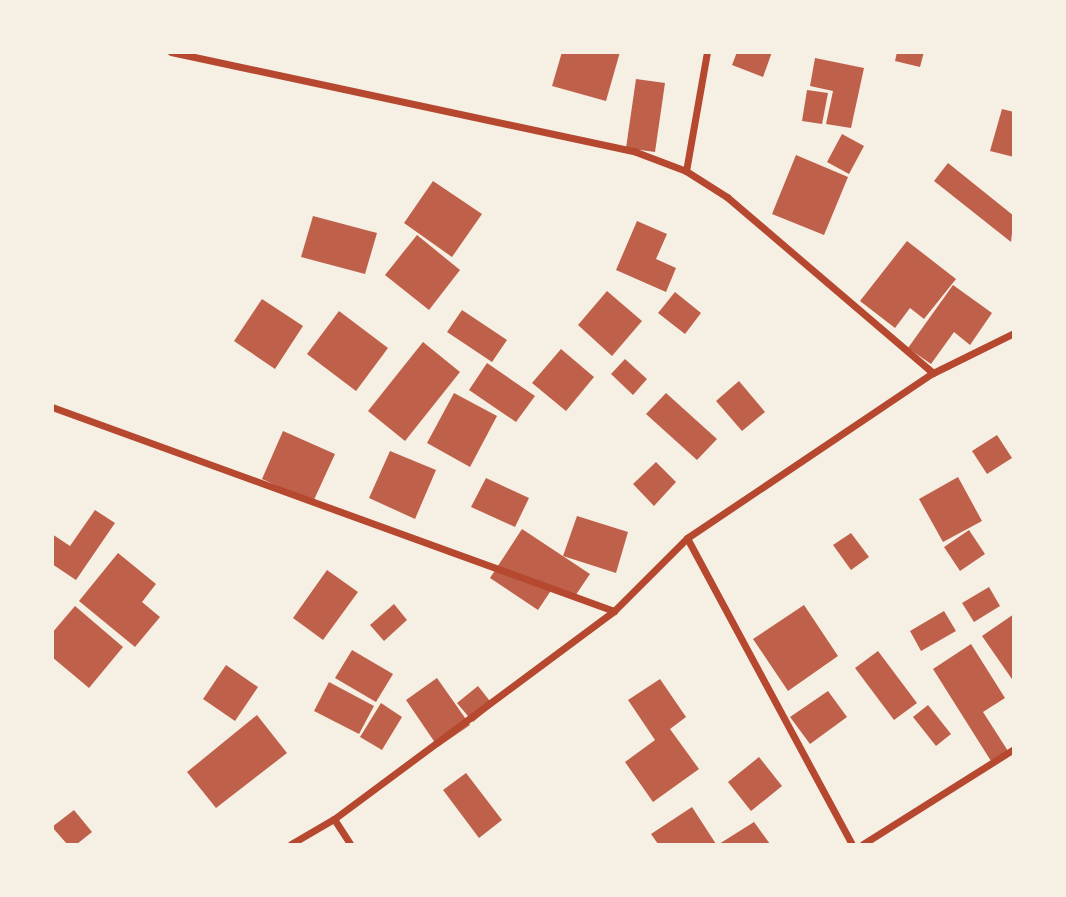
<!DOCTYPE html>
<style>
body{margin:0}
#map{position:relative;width:1066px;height:897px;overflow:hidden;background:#f6efe4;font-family:"Alegreya Sans",sans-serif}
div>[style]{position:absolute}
.building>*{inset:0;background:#bf614a}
.minor>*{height:7px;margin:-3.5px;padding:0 3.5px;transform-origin:3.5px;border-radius:3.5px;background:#b5482f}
span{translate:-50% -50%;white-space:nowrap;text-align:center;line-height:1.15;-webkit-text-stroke:6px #f6efe4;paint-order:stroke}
.frame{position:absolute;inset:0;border:54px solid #f6efe4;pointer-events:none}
</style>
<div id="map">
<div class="building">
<div style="clip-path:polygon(562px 52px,620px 52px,606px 101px,552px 86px)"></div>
<div style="clip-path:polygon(737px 52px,772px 52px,763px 77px,732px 65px)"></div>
<div style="clip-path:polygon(897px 52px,924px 52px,920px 67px,895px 61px)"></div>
<div style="clip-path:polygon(815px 58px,864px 68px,851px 128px,826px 124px,833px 91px,810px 86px)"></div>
<div style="clip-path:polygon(636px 79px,665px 83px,655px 152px,626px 148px)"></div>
<div style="clip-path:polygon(807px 90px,828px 93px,822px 124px,802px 121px)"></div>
<div style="clip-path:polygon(1002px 109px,1014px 112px,1014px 157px,990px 151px)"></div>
<div style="clip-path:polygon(842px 134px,864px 146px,849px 174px,827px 162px)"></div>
<div style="clip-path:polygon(796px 155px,848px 177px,824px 235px,772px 214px)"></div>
<div style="clip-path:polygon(948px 163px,1014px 216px,1011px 242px,934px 181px)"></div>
<div style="clip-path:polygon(433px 181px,482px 214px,452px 257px,404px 223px)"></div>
<div style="clip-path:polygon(313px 216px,377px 233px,365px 274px,301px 257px)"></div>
<div style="clip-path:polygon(637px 221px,667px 234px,656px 259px,676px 268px,666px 292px,616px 270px)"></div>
<div style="clip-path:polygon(417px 235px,460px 270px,429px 310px,385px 275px)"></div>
<div style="clip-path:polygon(907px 241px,956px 279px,924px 319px,910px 308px,895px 328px,860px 301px)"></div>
<div style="clip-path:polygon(953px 285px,992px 313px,970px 345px,954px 332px,931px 364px,908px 348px)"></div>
<div style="clip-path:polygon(607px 291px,642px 321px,612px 356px,578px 325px)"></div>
<div style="clip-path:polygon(675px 292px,701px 313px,685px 334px,658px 313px)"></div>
<div style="clip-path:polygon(262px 299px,303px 326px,275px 369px,234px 341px)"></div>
<div style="clip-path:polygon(462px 310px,507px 340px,492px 362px,447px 332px)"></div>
<div style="clip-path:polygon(339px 311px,388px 348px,356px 391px,307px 354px)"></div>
<div style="clip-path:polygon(423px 342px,460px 372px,405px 441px,368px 411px)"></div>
<div style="clip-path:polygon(561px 349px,594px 377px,566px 411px,532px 383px)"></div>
<div style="clip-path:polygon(625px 359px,647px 379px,633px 395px,611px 374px)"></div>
<div style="clip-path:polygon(487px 363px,535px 396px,516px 422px,469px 390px)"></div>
<div style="clip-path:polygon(739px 381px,765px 412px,742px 431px,716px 401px)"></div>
<div style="clip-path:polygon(454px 393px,497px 416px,470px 467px,427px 443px)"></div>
<div style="clip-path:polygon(666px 393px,717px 439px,697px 460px,646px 414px)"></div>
<div style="clip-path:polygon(283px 431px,335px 454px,313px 502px,262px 479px)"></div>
<div style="clip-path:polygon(997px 435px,1012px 458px,987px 474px,972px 451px)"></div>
<div style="clip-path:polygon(390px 451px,436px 470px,415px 519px,369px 498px)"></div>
<div style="clip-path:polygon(656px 462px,676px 482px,654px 506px,633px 484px)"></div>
<div style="clip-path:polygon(958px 477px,982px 521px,943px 542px,919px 499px)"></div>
<div style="clip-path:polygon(486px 478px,529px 498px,515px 527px,471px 507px)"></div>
<div style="clip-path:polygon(95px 510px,115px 523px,76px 580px,52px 564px,52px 534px,70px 546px)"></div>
<div style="clip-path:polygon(577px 516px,628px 532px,616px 573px,563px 556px)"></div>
<div style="clip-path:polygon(522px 529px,590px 574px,573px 599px,554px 586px,538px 610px,490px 578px)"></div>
<div style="clip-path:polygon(969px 530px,985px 554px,960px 571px,944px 547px)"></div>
<div style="clip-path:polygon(851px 533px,869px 557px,851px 570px,833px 545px)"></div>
<div style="clip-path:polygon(118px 553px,156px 584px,142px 602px,160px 617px,135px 647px,79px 601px)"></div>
<div style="clip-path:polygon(327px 570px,358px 592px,323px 640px,293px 618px)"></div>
<div style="clip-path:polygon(989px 587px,1000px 606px,974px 622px,962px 603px)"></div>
<div style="clip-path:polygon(394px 604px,407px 620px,384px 641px,370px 625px)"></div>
<div style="clip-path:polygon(804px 605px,838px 656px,788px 691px,753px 639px)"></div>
<div style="clip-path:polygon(75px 606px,123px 647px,89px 688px,52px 657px,52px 633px)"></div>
<div style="clip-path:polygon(944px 611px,956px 631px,921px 651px,910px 631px)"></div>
<div style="clip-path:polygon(1014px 614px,1014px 682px,982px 636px)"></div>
<div style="clip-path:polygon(971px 644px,1005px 698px,983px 712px,1008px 751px,991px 761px,933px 669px)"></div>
<div style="clip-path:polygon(352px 650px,393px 674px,376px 702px,335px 678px)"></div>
<div style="clip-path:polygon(878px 651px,917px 703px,894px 720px,855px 668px)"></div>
<div style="clip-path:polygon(226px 665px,258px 687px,235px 721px,203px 699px)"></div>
<div style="clip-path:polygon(437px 678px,470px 725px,438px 747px,406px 700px)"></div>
<div style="clip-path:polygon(660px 679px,686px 717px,670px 729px,699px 769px,653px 802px,625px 762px,655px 740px,628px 700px)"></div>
<div style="clip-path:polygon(329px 682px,374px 706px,359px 734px,314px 711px)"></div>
<div style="clip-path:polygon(478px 686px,493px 705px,473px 722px,457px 703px)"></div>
<div style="clip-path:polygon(828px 691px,847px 717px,810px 744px,790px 717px)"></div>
<div style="clip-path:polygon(381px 703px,402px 717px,382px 750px,360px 737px)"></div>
<div style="clip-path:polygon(928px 705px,951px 734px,936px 746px,913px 717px)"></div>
<div style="clip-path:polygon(257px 715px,287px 753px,216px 808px,187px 772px)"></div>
<div style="clip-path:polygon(759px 757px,782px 786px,751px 811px,728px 782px)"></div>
<div style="clip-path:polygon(466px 773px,502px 820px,479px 838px,443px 790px)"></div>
<div style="clip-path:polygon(692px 807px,716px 844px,658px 844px,651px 834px)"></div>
<div style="clip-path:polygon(74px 810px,92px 832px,77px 844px,67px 844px,52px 827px)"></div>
<div style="clip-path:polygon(754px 822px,770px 844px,719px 844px)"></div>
</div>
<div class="minor">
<div style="left:171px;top:52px;width:476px;rotate:12.1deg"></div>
<div style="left:636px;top:152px;width:53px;rotate:20.8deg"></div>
<div style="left:686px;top:171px;width:49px;rotate:32.4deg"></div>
<div style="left:727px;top:197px;width:271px;rotate:40.5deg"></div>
<div style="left:933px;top:373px;width:90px;rotate:-26.3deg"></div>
<div style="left:686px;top:171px;width:121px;rotate:-80deg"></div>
<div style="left:52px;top:407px;width:598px;rotate:19.95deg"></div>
<div style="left:687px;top:538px;width:348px;rotate:61.7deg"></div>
<div style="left:334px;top:819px;width:30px;rotate:57deg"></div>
<div style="left:291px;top:844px;width:50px;rotate:-30.2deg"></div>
<div style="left:334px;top:819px;width:349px;rotate:-36.6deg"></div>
<div style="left:614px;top:611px;width:103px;rotate:-45deg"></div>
<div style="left:687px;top:538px;width:296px;rotate:-33.9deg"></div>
<div style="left:863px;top:844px;width:178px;rotate:-32.2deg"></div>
</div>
<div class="frame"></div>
</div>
